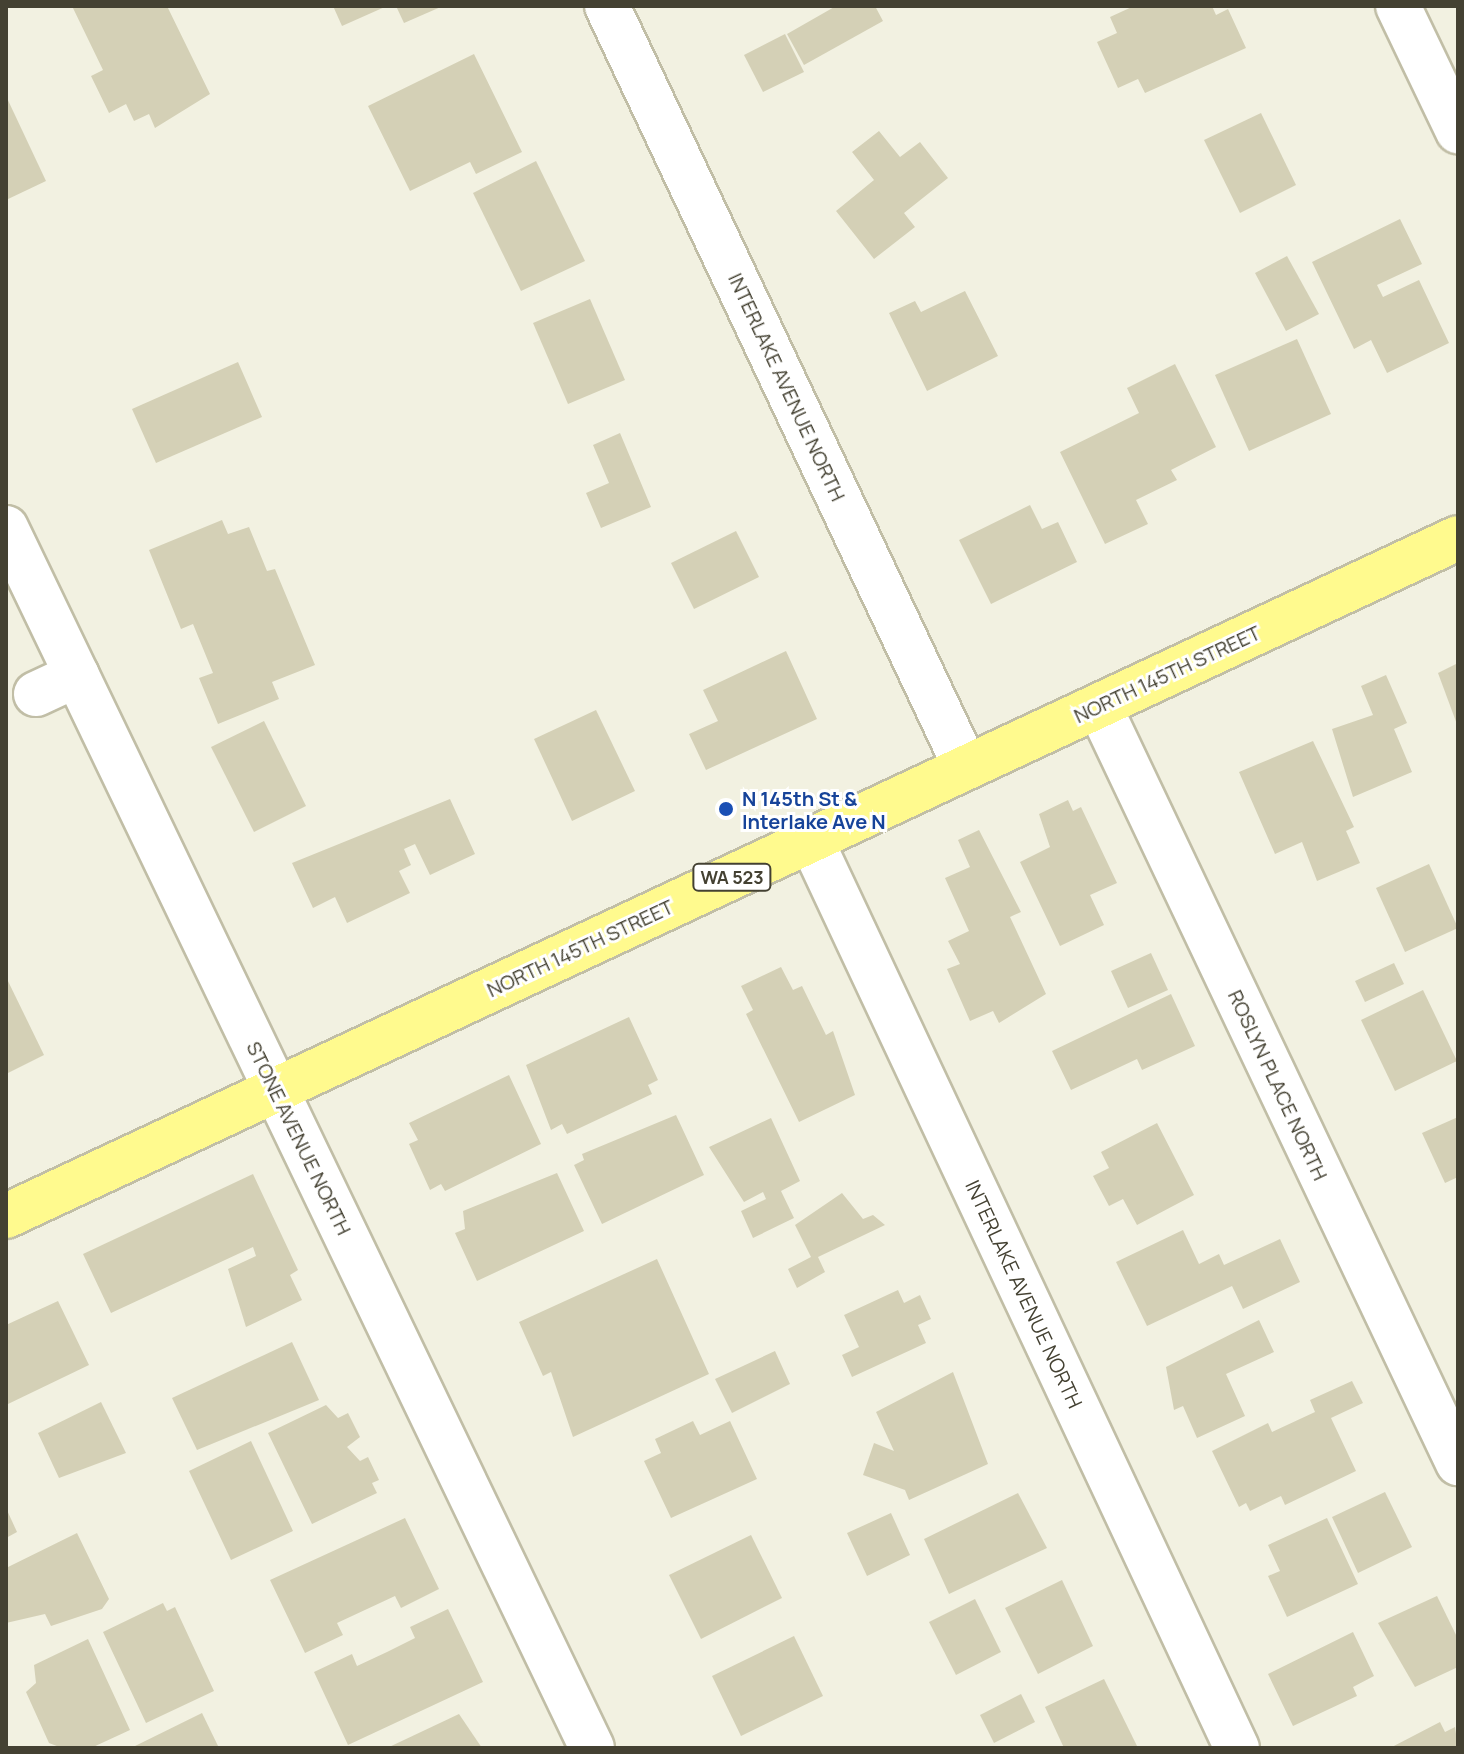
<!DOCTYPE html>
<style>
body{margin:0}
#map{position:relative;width:1464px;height:1754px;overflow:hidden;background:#f2f1e1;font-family:Manrope,sans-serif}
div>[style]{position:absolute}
.building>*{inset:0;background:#d4d0b6}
.roads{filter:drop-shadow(2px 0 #c1bea6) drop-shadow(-2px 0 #c1bea6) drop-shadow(0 2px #c1bea6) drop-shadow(0 -2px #c1bea6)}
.minor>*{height:44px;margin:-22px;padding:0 22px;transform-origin:22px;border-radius:22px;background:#fff}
.major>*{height:44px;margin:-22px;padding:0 22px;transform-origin:22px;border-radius:22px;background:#fffa8e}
.dots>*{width:22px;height:22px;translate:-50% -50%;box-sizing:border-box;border:4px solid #fff;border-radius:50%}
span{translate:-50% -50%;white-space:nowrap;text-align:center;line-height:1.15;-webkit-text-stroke:6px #fff;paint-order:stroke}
.shield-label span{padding:2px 6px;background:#fff;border:2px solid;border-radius:6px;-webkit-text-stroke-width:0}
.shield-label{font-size:18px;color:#444132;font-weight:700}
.street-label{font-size:20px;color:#444132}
.transit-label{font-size:20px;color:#164399;font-weight:700}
.left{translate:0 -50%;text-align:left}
.frame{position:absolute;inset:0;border:8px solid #444132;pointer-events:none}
</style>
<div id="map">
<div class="building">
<div style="clip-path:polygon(72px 6px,167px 6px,210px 94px,155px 128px,149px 114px,134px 121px,126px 104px,109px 113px,91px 76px,103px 70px)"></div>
<div style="clip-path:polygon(333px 6px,387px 6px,342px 26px)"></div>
<div style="clip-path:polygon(396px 6px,443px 6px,404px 23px)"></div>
<div style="clip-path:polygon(836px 6px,875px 6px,883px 21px,804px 65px,787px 34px)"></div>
<div style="clip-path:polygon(1134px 6px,1212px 6px,1216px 15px,1228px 9px,1246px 48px,1145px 93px,1138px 79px,1118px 88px,1097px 42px,1117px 33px,1110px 17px)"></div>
<div style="clip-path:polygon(785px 34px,804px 72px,763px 92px,744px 55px)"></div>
<div style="clip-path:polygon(474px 54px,522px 152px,476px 174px,470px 162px,410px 191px,368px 106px)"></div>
<div style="clip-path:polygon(6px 96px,46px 181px,6px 200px)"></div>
<div style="clip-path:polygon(1261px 113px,1296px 185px,1240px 213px,1204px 140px)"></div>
<div style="clip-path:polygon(879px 131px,900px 157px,920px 142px,948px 178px,904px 213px,915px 227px,874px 259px,836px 211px,874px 180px,852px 152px)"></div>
<div style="clip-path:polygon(536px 161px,585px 261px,521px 291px,473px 193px)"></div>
<div style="clip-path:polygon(1400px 219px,1422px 264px,1377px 285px,1383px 297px,1419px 280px,1449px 343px,1387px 373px,1371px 340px,1354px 349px,1312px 262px)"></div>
<div style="clip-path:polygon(1287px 256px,1319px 314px,1286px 331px,1255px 273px)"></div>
<div style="clip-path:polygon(965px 291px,998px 356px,927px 391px,889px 313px,915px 301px,921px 312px)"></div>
<div style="clip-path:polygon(590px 299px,625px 380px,568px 404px,533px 323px)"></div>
<div style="clip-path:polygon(1297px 339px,1331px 414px,1249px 451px,1215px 375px)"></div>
<div style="clip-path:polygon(238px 362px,262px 417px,156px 463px,132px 409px)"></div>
<div style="clip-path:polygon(1175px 364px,1216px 447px,1171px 470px,1177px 480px,1136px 500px,1148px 524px,1105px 544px,1060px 452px,1139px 413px,1127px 388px)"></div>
<div style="clip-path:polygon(620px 433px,651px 507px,601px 528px,586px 493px,609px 483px,593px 445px)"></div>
<div style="clip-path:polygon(1030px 505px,1042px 529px,1058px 522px,1077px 562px,991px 604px,959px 540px)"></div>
<div style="clip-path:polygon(222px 520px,228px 534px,249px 527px,267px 571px,275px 569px,315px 665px,272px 682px,279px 699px,218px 724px,199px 678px,213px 673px,193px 624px,181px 629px,149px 550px)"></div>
<div style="clip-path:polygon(736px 531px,759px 577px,694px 609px,671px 563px)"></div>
<div style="clip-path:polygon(786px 651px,817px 719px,706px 770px,689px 734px,718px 721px,703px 690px)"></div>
<div style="clip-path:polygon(1458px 663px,1458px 727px,1438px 673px)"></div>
<div style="clip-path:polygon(1386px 675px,1407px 723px,1394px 729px,1412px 772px,1353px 797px,1332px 729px,1373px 715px,1361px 686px)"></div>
<div style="clip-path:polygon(596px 710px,635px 791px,572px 821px,534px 739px)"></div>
<div style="clip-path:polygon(264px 721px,306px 806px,254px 832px,211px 747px)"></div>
<div style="clip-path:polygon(1313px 741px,1354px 827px,1346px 831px,1360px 863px,1317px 881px,1302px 842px,1275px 854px,1239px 772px)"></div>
<div style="clip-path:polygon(450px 799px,475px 854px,430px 875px,415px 844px,404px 849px,411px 865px,399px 871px,410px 893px,347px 923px,335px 897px,313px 908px,292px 863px)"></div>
<div style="clip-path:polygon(1068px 800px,1073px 811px,1081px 807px,1117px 883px,1090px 895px,1104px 925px,1060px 946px,1020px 862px,1050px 847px,1039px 814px)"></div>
<div style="clip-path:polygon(979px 830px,1021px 912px,1010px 917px,1046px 994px,999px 1023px,993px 1011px,970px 1021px,947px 969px,960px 964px,948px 941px,969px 931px,945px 878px,970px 867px,958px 840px)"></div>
<div style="clip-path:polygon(1429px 864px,1458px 928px,1405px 952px,1376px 888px)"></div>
<div style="clip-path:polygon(1151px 953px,1168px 990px,1128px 1008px,1111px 971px)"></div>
<div style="clip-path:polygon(1394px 963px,1404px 984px,1365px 1002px,1355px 981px)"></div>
<div style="clip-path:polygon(781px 967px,793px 990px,802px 986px,826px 1035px,833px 1031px,855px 1095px,799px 1122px,746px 1014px,753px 1010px,741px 986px)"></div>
<div style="clip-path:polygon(6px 977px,44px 1055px,6px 1074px)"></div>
<div style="clip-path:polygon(1423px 990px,1457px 1061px,1395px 1091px,1361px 1020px)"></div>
<div style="clip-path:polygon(1171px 994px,1195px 1046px,1142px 1070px,1137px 1059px,1071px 1090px,1052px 1051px)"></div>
<div style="clip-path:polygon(629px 1017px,658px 1080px,648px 1085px,652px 1094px,567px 1134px,562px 1124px,551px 1130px,526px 1065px)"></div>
<div style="clip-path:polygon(509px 1075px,541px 1144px,445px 1191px,441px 1184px,430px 1190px,409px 1144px,418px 1140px,409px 1123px)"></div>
<div style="clip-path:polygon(676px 1115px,704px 1175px,602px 1224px,574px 1165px,584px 1160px,582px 1154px)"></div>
<div style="clip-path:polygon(1458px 1117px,1458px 1177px,1445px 1183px,1422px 1133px)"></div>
<div style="clip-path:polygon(771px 1118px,800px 1181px,781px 1191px,794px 1218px,753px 1238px,741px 1211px,766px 1199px,763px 1192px,744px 1202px,709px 1147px)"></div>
<div style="clip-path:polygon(1157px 1123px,1194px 1195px,1137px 1225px,1123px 1199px,1109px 1206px,1093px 1176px,1109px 1168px,1101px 1152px)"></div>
<div style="clip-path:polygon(557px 1173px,584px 1231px,477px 1281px,455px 1233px,465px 1229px,463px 1211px)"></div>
<div style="clip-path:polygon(253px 1174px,298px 1270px,290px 1275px,302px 1300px,246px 1327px,228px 1269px,256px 1256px,253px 1247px,111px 1313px,83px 1254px)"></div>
<div style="clip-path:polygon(842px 1193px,863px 1219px,873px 1215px,885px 1225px,818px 1257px,825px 1272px,797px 1288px,788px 1269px,811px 1257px,795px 1225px)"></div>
<div style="clip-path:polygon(1183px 1230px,1199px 1264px,1219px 1254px,1224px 1265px,1280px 1239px,1300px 1282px,1243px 1309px,1232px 1286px,1147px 1326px,1116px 1262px)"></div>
<div style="clip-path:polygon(657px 1259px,709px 1374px,573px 1437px,551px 1372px,543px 1376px,519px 1322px)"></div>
<div style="clip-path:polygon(898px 1290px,904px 1303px,920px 1295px,931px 1319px,918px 1325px,926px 1343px,852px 1377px,842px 1355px,859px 1347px,844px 1315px)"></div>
<div style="clip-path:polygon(58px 1301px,89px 1365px,8px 1404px,6px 1412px,6px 1325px)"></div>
<div style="clip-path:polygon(1259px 1320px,1274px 1352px,1226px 1374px,1245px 1416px,1197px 1438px,1183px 1406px,1174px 1410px,1166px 1367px)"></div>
<div style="clip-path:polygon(292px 1342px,319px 1400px,197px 1450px,172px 1398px)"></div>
<div style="clip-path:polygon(775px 1351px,790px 1384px,732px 1413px,715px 1379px)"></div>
<div style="clip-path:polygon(953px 1372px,988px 1464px,909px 1500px,905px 1490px,863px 1475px,874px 1443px,894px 1451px,876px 1412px)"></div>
<div style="clip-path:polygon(1352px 1381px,1363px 1403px,1331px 1418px,1356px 1471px,1285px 1505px,1281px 1496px,1250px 1511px,1246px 1503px,1239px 1507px,1212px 1451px,1268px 1423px,1272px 1432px,1315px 1412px,1310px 1400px)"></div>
<div style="clip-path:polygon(101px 1402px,126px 1453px,59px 1478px,38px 1433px)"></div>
<div style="clip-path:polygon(326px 1405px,338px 1418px,348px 1413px,360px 1437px,347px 1447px,360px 1461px,368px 1457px,379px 1480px,372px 1483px,377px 1493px,312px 1524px,268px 1433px)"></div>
<div style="clip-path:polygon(693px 1421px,700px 1435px,730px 1421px,757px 1479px,671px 1518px,644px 1461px,661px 1453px,655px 1439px)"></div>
<div style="clip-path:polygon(251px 1441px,293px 1531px,231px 1560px,189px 1471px)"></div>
<div style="clip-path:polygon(1385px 1492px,1412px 1547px,1358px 1573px,1332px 1517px)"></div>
<div style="clip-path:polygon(1018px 1493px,1047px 1548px,949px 1594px,924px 1539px)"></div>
<div style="clip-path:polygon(6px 1508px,17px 1532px,6px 1538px)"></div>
<div style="clip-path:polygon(891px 1513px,910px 1555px,867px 1576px,847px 1533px)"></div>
<div style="clip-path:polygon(405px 1518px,439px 1589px,401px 1608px,395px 1596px,337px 1623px,343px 1635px,305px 1653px,270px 1580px)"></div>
<div style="clip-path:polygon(1327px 1518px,1358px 1584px,1287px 1617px,1268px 1576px,1280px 1571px,1268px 1545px)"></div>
<div style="clip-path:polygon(77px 1533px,109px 1599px,102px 1609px,51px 1626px,45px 1614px,6px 1623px,6px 1568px)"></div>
<div style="clip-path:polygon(751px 1535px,782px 1598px,701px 1639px,669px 1575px)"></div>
<div style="clip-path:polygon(1062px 1580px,1093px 1646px,1038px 1674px,1005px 1608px)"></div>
<div style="clip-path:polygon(1437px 1596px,1458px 1639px,1458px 1667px,1415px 1687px,1378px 1623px)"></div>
<div style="clip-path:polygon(975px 1599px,1001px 1652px,956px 1675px,929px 1622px)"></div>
<div style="clip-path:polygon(163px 1603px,167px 1611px,175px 1607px,214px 1691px,146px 1723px,103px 1632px)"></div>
<div style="clip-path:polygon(448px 1609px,483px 1682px,348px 1745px,314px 1672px,352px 1654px,357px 1666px,387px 1652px,415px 1638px,410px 1627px)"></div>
<div style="clip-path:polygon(1353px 1632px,1374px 1676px,1353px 1687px,1357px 1696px,1293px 1726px,1268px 1674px)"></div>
<div style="clip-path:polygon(794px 1636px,823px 1696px,741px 1736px,712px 1676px)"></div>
<div style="clip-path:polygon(88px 1639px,130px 1730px,91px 1748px,62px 1748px,49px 1743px,26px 1692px,36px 1683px,34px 1665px)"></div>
<div style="clip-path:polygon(1104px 1679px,1138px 1748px,1064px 1748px,1045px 1707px)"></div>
<div style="clip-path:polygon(1021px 1694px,1035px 1722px,994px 1743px,980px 1715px)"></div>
<div style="clip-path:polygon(202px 1713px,219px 1748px,131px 1748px)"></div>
<div style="clip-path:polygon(459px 1714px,482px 1748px,387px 1748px)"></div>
<div style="clip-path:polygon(1440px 1722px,1445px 1732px,1455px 1727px,1458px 1748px,1390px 1748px)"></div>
</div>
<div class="roads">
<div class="minor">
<div style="left:607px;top:6px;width:842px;rotate:64.77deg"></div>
<div style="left:1398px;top:6px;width:139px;rotate:64.4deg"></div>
<div style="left:6px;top:528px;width:1353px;rotate:64.34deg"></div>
<div style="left:36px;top:694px;width:45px;rotate:-24.9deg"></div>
<div style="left:1099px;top:706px;width:838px;rotate:64.63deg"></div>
<div style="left:811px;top:840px;width:1003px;rotate:64.87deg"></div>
</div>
<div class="major">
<div style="left:6px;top:1216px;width:1602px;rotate:-25.03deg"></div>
</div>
</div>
<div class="dots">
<div style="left:726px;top:809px;background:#1a4fb4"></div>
</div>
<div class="shield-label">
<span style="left:732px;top:877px">WA 523</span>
</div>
<div class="street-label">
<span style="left:787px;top:387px;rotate:65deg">INTERLAKE AVENUE NORTH</span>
<span style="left:1167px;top:674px;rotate:-25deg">NORTH 145TH STREET</span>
<span style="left:580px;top:948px;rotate:-25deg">NORTH 145TH STREET</span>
<span style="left:1278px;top:1085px;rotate:65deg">ROSLYN PLACE NORTH</span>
<span style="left:299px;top:1138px;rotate:64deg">STONE AVENUE NORTH</span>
<span style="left:1024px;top:1294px;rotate:65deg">INTERLAKE AVENUE NORTH</span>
</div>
<div class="transit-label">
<span class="left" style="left:742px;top:810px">N 145th St &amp;<br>Interlake Ave N</span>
</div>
<div class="frame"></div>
</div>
